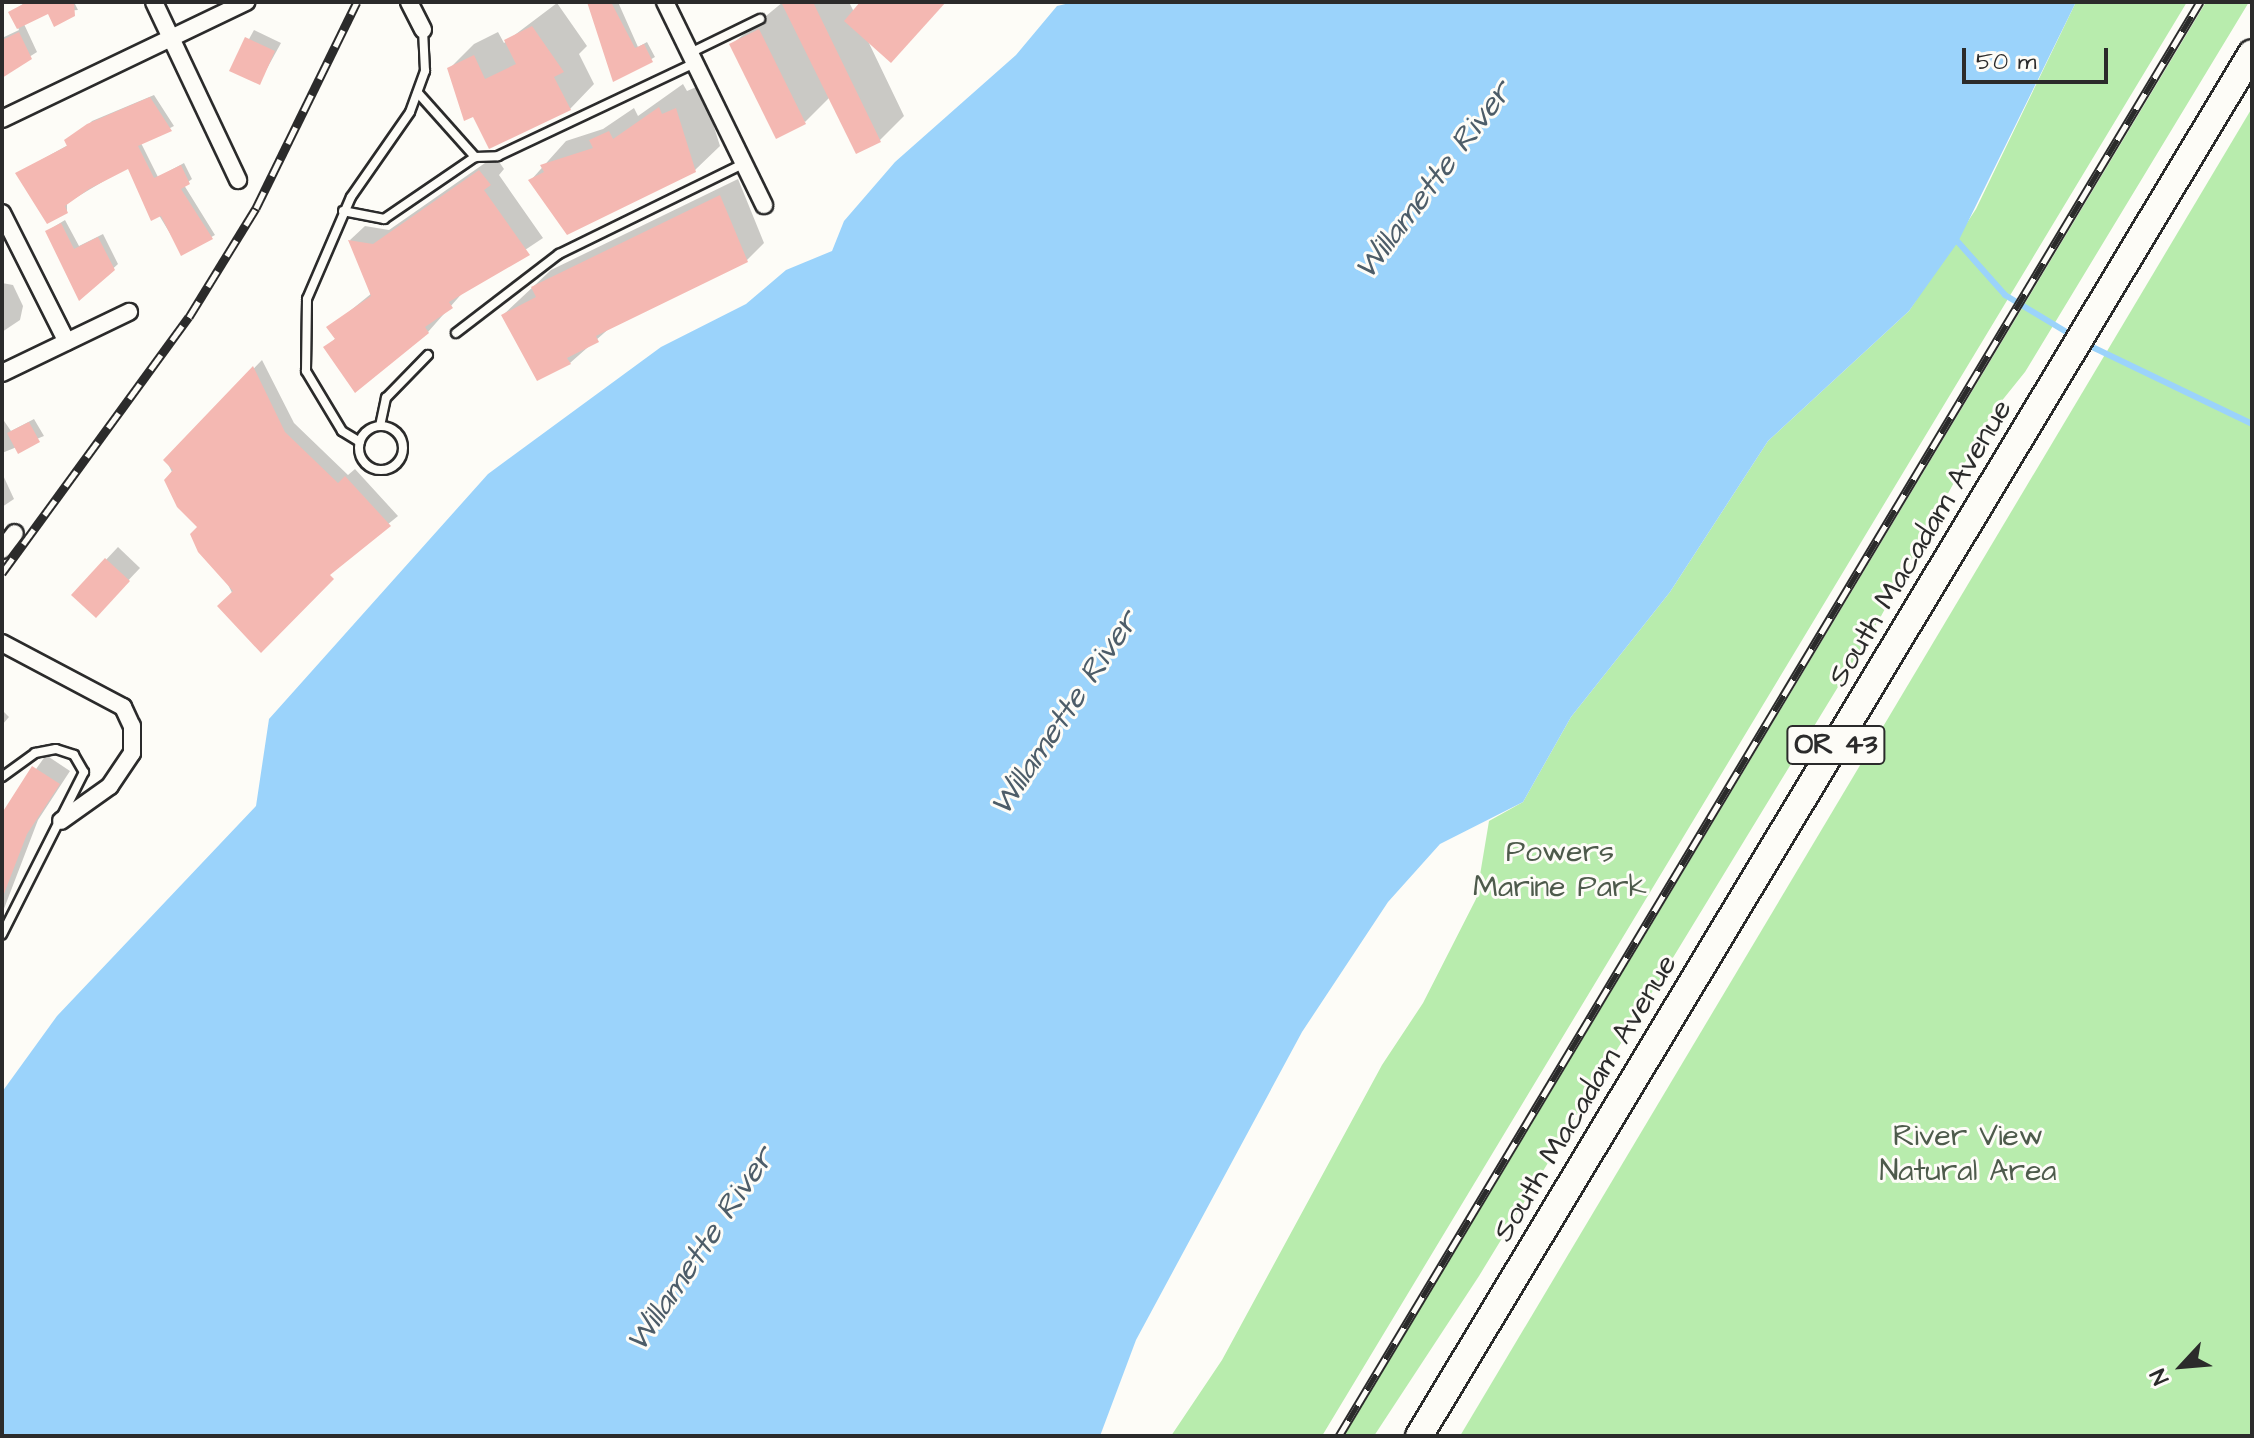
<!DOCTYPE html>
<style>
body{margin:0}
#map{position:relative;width:2254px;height:1438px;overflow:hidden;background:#fdfcf7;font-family:"Architects Daughter",sans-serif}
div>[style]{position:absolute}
.green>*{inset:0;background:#b8ecad}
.water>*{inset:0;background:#9bd3fb}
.shadow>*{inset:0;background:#0003}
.stream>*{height:6px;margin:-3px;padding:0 3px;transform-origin:3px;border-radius:3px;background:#9bd3fb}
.building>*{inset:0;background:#f4b8b2}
.roads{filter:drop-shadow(2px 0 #2b2b2b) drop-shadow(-2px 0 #2b2b2b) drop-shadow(0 2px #2b2b2b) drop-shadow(0 -2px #2b2b2b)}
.lane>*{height:8px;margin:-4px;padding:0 4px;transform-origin:4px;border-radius:4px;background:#fdfcf7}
.lane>.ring{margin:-4px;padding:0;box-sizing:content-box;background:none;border:8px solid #fdfcf7;border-radius:50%}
.street>*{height:16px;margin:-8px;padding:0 8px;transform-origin:8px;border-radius:8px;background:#fdfcf7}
.primary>*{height:26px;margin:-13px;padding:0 13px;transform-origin:13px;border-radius:13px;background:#fdfcf7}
.rail>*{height:9px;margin-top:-4.5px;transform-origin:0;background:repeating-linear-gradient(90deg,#fdfcf7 0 18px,#2b2b2b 0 36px);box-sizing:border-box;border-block:2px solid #2b2b2b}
span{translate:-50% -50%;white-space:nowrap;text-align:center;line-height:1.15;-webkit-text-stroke:6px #fdfcf7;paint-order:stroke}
.shield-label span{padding:2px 6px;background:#fdfcf7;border:2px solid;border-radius:6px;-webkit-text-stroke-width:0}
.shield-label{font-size:28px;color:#2b2b2b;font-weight:700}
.street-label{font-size:30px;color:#2b2b2b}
.park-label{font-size:30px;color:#4e5b4c}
.water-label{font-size:32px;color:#4d5d69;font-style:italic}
.frame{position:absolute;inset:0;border:4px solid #2b2b2b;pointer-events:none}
.north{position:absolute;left:2142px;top:1326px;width:80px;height:80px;-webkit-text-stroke:6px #fdfcf7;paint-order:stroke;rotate:244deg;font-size:22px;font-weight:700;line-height:32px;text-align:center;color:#2b2b2b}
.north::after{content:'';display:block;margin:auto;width:28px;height:36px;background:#2b2b2b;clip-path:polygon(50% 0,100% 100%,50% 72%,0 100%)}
.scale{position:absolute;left:1962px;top:48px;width:146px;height:36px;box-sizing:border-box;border:4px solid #2b2b2b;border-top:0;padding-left:10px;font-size:24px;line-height:28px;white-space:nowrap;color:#2b2b2b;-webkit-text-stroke:6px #fdfcf7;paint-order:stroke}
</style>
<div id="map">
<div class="green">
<div style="clip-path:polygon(2076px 2px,2187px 2px,1322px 1436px,1171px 1436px,1222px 1360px,1382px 1065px,1423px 1003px,1476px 899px,1489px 821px,1523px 802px,1571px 717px,1670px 592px,1768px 441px,1909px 311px,1976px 209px)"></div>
<div style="clip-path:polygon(2206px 2px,2249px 2px,2025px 372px,1992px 413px,1880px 618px,1479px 1276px,1374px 1436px,1344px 1436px)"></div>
<div style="clip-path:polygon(2252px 108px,2252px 1436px,1460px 1436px)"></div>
</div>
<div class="water">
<div style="clip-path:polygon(1074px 2px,2076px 2px,1958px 242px,1909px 311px,1768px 441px,1670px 592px,1571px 717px,1523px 802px,1440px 844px,1388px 902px,1302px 1032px,1136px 1340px,1100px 1436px,2px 1436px,2px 1092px,57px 1016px,256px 806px,269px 719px,488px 474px,661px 347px,746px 304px,786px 270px,832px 251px,844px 221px,895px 162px,1016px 55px,1057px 6px)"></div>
</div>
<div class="shadow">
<div style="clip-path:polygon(26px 2px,74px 2px,78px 10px,49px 12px,24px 24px,37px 52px,2px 74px,2px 38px,19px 30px,11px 12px)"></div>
<div style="clip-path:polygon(588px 2px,618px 2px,638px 47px,647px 42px,655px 57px,614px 80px)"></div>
<div style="clip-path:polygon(783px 2px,849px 2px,854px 12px,863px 2px,945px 2px,867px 39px,904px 116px,880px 140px,857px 151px,830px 97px,805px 122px,732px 44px)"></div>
<div style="clip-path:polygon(557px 3px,587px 46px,579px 54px,594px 84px,570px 109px,449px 69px,474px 44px,498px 32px,504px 43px)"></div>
<div style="clip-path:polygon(254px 30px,281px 43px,259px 83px,232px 70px)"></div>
<div style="clip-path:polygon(683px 84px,687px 91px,701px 85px,720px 146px,695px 170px,531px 180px,566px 141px,603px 129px,634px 108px,638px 116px)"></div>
<div style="clip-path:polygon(154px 95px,174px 126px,141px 143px,158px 177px,184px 163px,192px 179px,184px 185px,215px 235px,182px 253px,129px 166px,67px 203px,67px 212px,18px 173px,68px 145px,92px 121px)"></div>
<div style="clip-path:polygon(495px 156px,504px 169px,499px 175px,543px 238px,465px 290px,428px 332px,326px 347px,336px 338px,329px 328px,372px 293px,350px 240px,365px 226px,389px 230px)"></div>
<div style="clip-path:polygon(738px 179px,764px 243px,747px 260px,612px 326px,570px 363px,503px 315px,551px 270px)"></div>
<div style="clip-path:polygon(65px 220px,79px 246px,103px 234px,118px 264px,80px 299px,47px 231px)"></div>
<div style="clip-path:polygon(2px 283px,13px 285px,23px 306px,20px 320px,2px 332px)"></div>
<div style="clip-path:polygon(262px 360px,294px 423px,348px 475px,355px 469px,398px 516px,338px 565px,261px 651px,166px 460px)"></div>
<div style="clip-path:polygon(2px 418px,11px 431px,34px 419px,44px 436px,2px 453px)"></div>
<div style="clip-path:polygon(2px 473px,14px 499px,2px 507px)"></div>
<div style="clip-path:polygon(118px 547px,140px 568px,107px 603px,73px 595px)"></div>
<div style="clip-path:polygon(2px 710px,9px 717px,2px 725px)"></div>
<div style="clip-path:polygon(46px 755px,70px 771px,38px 820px,2px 914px,2px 817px)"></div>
</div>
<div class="stream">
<div style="left:1958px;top:242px;width:71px;rotate:48.4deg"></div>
<div style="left:2005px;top:295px;width:79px;rotate:31.1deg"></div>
<div style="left:2086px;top:344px;width:184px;rotate:25.7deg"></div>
</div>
<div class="building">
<div style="clip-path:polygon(27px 2px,74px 2px,75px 16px,54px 27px,48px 14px,17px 29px,8px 12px)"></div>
<div style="clip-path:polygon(587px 2px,611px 2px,635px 48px,644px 44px,653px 62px,613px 82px)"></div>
<div style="clip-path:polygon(781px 2px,813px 2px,881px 142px,856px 154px)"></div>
<div style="clip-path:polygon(860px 2px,946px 2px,891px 63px,844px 21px)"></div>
<div style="clip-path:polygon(532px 26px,564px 72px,554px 77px,571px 110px,489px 149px,473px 117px,464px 121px,447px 68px,474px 55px,485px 79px,516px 64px,504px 40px)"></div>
<div style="clip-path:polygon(759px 29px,806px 124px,776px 139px,729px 44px)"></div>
<div style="clip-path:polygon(19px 32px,32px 59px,2px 78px,2px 40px)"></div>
<div style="clip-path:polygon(245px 37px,275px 51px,260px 85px,229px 71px)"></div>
<div style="clip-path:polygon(150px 97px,172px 131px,138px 146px,154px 178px,181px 165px,190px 184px,181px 189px,213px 239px,181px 256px,161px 216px,151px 221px,128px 169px,89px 189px,65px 206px,68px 213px,47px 224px,15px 173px,67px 146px,64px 140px,87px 124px)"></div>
<div style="clip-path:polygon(659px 107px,662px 114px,676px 108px,696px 172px,567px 235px,528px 180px,544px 172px,540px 165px,593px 148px,589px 140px,609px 131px,613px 139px)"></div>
<div style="clip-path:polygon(479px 170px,491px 185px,484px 190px,530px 255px,449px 302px,453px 308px,425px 327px,429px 333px,355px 393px,323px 347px,335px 339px,326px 327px,371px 296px,348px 240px,373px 244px)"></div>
<div style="clip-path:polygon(720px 195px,748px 262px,596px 336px,599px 342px,567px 358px,571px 364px,537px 381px,501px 315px,536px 297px,531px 287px)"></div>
<div style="clip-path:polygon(61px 223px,74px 249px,98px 237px,115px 270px,79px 301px,45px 231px)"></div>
<div style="clip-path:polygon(253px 366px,285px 432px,338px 483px,345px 476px,391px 526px,330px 575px,334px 579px,261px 653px,217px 606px,233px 591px,198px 552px,190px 534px,197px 527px,177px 507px,164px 480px,173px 470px,163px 460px)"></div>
<div style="clip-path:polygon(29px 422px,40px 442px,18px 454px,7px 433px)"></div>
<div style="clip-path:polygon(105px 558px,130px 581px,96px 618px,71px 595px)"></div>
<div style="clip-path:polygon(32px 766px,60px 784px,27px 834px,2px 899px,2px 813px)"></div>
</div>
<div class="roads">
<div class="lane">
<div style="left:690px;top:53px;width:78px;rotate:-25.9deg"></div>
<div style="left:418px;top:93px;width:86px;rotate:48.3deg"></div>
<div style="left:343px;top:211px;width:42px;rotate:11deg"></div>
<div style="left:384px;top:219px;width:110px;rotate:-34.3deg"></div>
<div style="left:475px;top:157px;width:23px;rotate:-2deg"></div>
<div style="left:498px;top:156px;width:218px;rotate:-25.3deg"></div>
<div style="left:456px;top:333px;width:130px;rotate:-37.5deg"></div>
<div style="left:559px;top:254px;width:205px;rotate:-26.1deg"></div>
<div class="ring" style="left:359px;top:426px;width:36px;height:36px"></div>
<div style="left:380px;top:426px;width:29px;rotate:-78deg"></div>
<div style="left:386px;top:398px;width:60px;rotate:-45.7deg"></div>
<div style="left:360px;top:442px;width:21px;rotate:-149deg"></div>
<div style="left:342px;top:431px;width:70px;rotate:-121deg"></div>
<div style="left:306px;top:371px;width:72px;rotate:-89.2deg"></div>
<div style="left:307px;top:299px;width:111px;rotate:-66.7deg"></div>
<div style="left:351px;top:197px;width:103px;rotate:-55.2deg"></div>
<div style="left:410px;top:112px;width:44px;rotate:-69.9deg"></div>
<div style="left:425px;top:71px;width:41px;rotate:-92.8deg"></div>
<div style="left:2px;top:777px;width:41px;rotate:-36deg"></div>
<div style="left:35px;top:753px;width:21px;rotate:-11deg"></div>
<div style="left:56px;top:749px;width:19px;rotate:18deg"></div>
<div style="left:74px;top:755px;width:20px;rotate:60deg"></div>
<div style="left:84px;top:772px;width:182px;rotate:116.8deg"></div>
</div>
<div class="street">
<div style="left:154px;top:2px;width:197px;rotate:64.7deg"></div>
<div style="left:409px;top:2px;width:31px;rotate:63deg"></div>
<div style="left:665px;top:2px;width:226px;rotate:64deg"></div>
<div style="left:2px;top:119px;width:271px;rotate:-25.6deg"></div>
<div style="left:2px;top:213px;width:144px;rotate:63.3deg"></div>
<div style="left:2px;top:373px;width:141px;rotate:-25.7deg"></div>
<div style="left:2px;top:550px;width:21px;rotate:-53deg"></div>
<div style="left:2px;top:643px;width:137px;rotate:27.9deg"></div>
<div style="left:123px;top:707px;width:21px;rotate:65deg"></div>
<div style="left:132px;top:726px;width:27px;rotate:90deg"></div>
<div style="left:132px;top:753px;width:40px;rotate:124deg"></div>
<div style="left:110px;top:786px;width:60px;rotate:144.5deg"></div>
</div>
<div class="primary">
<div style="left:1419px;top:1436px;width:1614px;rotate:-58.94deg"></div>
</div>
</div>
<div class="rail">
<div style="left:2px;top:573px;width:317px;rotate:-53.9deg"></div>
<div style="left:189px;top:317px;width:128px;rotate:-58.4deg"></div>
<div style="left:256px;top:208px;width:229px;rotate:-63.9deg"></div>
<div style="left:1339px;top:1436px;width:1673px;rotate:-59.02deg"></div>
</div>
<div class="shield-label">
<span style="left:1836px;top:745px">OR 43</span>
</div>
<div class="street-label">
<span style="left:1920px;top:543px;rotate:-59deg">South Macadam Avenue</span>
<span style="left:1585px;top:1098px;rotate:-59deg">South Macadam Avenue</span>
</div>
<div class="park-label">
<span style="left:1560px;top:869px">Powers<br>Marine Park</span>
<span style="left:1968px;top:1153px">River View<br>Natural Area</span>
</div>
<div class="water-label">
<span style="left:1434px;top:181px;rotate:-53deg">Willamette River</span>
<span style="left:1065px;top:714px;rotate:-56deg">Willamette River</span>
<span style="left:701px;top:1250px;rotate:-56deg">Willamette River</span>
</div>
<div class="frame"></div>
<div class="north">N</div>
<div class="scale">50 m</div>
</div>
